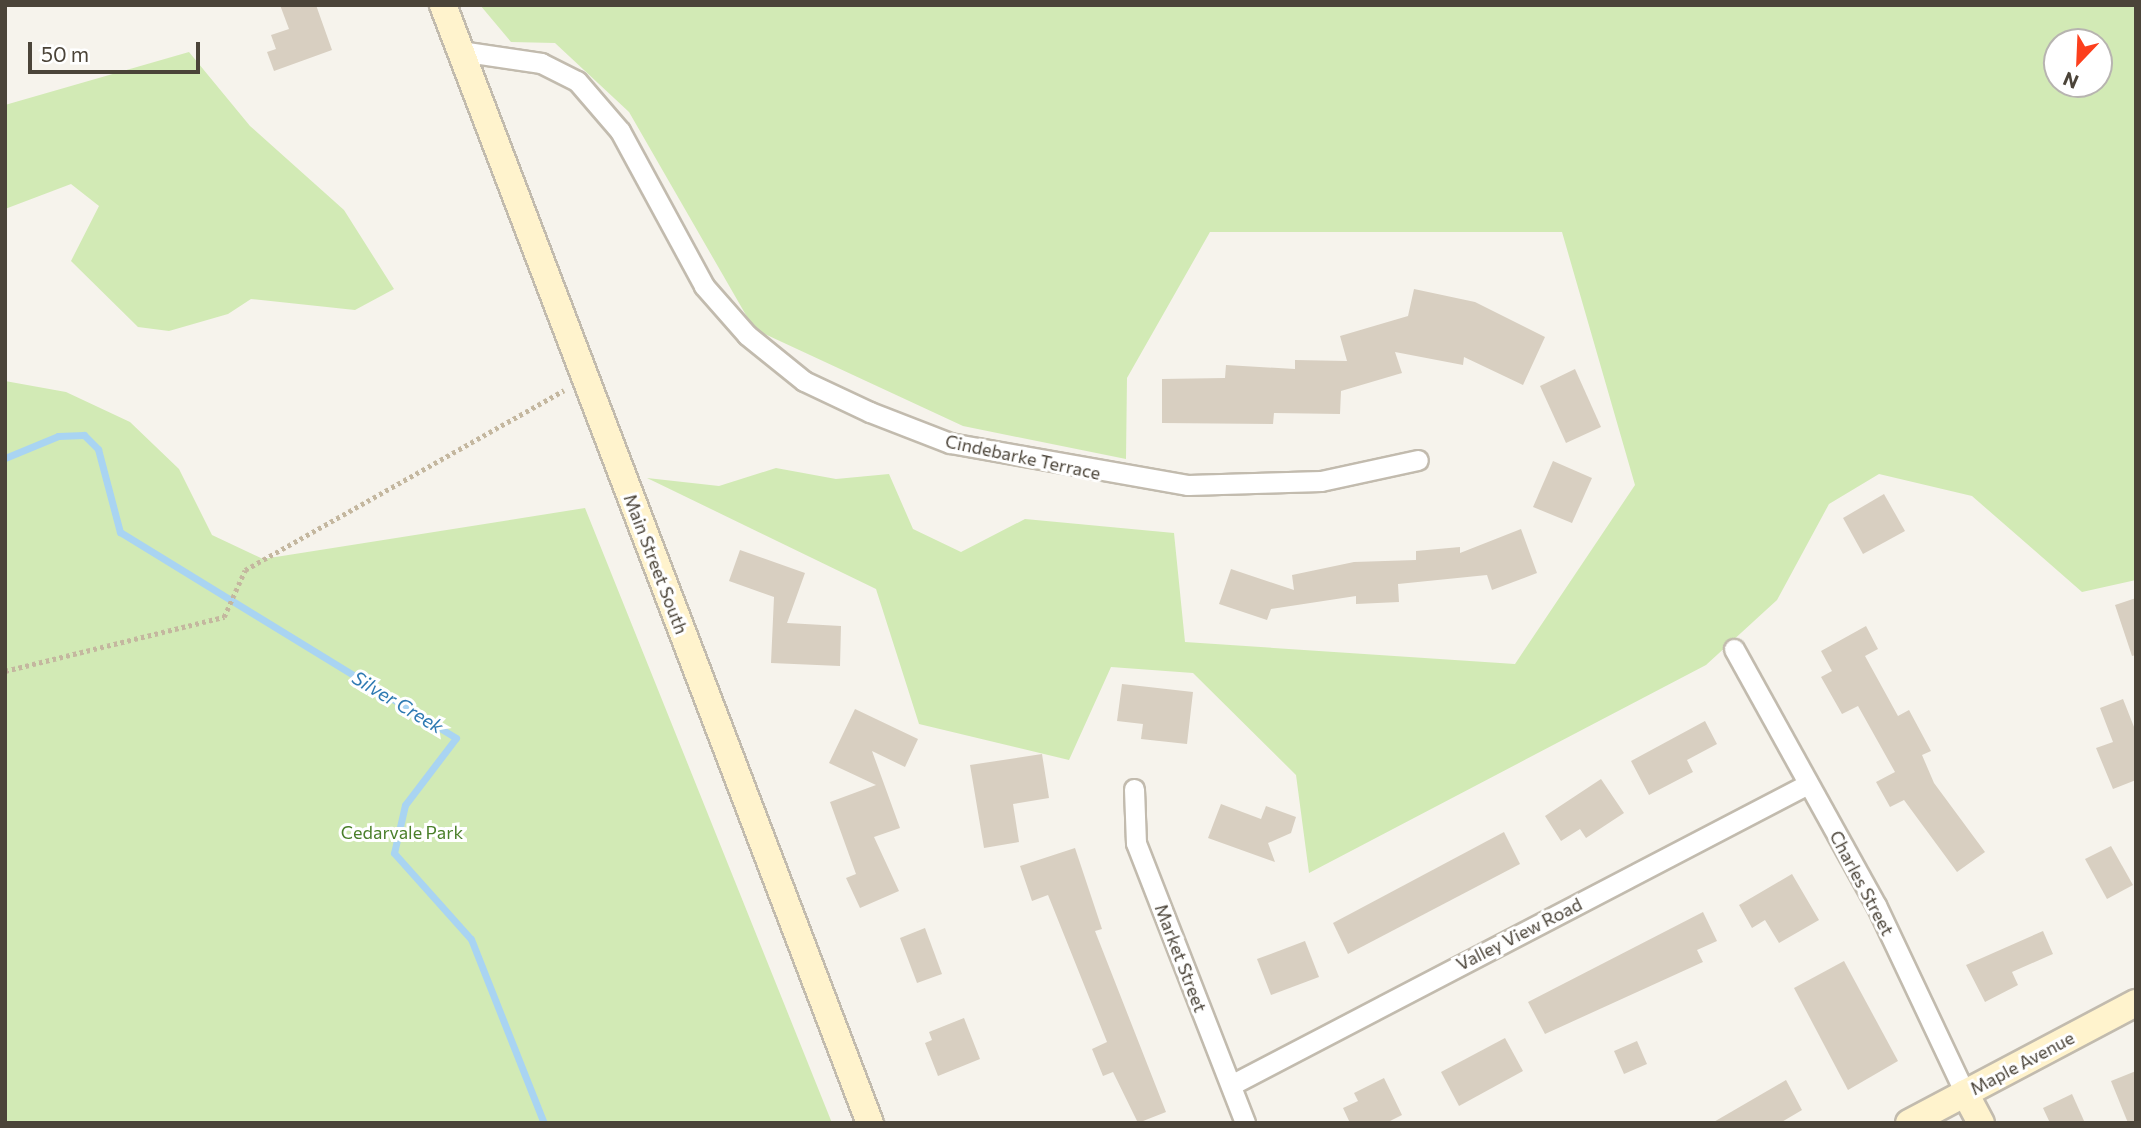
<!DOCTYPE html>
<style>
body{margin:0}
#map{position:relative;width:2141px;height:1128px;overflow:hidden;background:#f6f3ec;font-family:Commissioner,sans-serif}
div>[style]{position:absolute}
.green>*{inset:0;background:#d2eab5}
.stream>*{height:7px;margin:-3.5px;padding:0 3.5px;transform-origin:3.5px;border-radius:3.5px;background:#a9d4f2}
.building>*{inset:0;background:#d8cfc1}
.path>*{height:4.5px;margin-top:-2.25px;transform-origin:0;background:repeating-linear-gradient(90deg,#c4b79f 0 3.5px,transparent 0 7px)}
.roads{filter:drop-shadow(2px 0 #c2bbae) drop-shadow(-2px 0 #c2bbae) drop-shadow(0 2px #c2bbae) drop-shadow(0 -2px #c2bbae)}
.street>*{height:19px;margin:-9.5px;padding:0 9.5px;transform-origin:9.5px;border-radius:9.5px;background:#fff}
.secondary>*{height:26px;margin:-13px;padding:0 13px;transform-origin:13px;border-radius:13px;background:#fff3cd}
span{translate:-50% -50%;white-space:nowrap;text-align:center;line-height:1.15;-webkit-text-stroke:6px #fff;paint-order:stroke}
.street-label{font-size:18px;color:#4b4439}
.park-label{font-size:18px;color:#4a7f2a}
.water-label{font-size:19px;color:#2e7ab2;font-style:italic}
.frame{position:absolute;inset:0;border:7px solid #4b4439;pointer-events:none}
.north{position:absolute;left:2043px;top:28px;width:70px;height:70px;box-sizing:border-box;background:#fff;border:2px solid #b7b4b0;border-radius:50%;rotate:203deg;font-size:19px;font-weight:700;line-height:28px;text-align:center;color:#4b4439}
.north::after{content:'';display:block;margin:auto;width:24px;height:32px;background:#fc3f1d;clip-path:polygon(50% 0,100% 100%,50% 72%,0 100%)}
.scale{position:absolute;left:28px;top:42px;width:172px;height:32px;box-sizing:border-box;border:4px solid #4b4439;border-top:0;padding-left:9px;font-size:21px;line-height:24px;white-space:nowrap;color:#4b4439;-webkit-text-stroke:5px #fff;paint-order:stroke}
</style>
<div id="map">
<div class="green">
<div style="clip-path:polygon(evenodd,480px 5px,2136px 5px,2136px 580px,2082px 592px,1972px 496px,1879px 474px,1829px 504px,1777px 600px,1706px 665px,1309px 873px,1296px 775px,1193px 673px,1111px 667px,1069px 760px,919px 724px,876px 589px,647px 478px,719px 486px,776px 468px,836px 479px,889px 474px,913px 529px,961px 552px,1025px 519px,1174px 533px,1185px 642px,1515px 664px,1635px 485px,1562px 232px,1210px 232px,1127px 378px,1126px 459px,963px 426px,754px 329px,629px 112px,555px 43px,511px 42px,480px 5px,2057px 42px,2099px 42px,2099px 84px,2057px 84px,2057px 42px)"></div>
<div style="clip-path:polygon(189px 52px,250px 126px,344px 210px,394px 289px,355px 310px,251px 299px,228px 314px,169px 331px,138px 327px,71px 261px,99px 206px,71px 184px,5px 209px,5px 105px)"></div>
<div style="clip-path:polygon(5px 381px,66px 392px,130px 422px,179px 469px,212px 535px,263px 559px,585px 508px,832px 1123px,5px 1123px)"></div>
</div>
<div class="stream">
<div style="left:5px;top:458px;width:57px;rotate:-22.5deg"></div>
<div style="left:58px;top:436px;width:26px;rotate:-2deg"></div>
<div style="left:84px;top:435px;width:20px;rotate:45deg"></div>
<div style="left:98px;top:449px;width:86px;rotate:75.2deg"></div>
<div style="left:120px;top:532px;width:394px;rotate:31.5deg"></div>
<div style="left:456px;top:738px;width:84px;rotate:127.3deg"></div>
<div style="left:405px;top:805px;width:49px;rotate:102.9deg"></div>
<div style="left:394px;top:853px;width:115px;rotate:48.2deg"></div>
<div style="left:471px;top:939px;width:198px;rotate:68.4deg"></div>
</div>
<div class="building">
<div style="clip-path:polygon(280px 5px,316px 5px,332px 50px,274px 71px,267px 52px,276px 49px,271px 35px,289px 29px)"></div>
<div style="clip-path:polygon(1414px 289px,1475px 302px,1545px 337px,1523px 385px,1464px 357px,1463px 365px,1395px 352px,1402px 373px,1341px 391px,1340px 414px,1274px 413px,1273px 424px,1162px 423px,1162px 379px,1225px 378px,1226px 365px,1295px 369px,1295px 360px,1347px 361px,1340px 336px,1408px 316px)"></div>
<div style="clip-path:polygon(1575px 369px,1601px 427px,1566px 443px,1540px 386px)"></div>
<div style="clip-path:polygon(1553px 461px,1592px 478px,1572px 523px,1533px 507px)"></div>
<div style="clip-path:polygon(1884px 494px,1905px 531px,1863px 554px,1843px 518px)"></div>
<div style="clip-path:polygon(1521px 529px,1537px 573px,1492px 590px,1487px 575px,1398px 584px,1399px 602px,1356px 604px,1356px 596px,1271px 609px,1267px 620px,1219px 604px,1231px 569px,1294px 590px,1292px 575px,1354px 562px,1416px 560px,1416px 551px,1460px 547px,1460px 553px)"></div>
<div style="clip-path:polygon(740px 550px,805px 573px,787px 623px,841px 626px,840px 666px,771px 663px,774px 597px,729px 581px)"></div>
<div style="clip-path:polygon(2136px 598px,2136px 655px,2132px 656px,2115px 605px)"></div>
<div style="clip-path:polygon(1866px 626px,1878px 649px,1865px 656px,1898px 716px,1909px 710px,1931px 751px,1922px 755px,1934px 783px,1985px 852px,1957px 872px,1904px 800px,1890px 807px,1876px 782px,1895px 772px,1858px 706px,1842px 714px,1821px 677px,1832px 671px,1821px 651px)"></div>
<div style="clip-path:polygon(1122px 684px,1193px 692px,1187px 744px,1141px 739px,1143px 724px,1117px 721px)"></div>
<div style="clip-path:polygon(2123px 699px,2136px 732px,2136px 780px,2113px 789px,2096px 748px,2113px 742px,2100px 708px)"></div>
<div style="clip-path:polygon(855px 709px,918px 739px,905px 767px,872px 751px,900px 828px,874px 837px,899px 891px,860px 908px,846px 878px,856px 874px,830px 802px,876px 785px,829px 763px)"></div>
<div style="clip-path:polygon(1705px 721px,1717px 744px,1687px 760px,1693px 772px,1649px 795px,1631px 761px)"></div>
<div style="clip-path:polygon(1042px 754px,1049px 798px,1013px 804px,1019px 842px,984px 848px,970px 765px)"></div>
<div style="clip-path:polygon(1601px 779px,1624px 813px,1586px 838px,1580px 829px,1561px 841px,1545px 816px)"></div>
<div style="clip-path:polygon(1221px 804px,1261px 819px,1266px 806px,1296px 817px,1291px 833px,1268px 843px,1275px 862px,1208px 838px)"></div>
<div style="clip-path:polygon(1504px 832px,1520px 864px,1348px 954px,1333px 923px)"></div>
<div style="clip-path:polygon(2111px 846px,2133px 885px,2107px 899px,2085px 859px)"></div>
<div style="clip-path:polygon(1075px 848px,1102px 929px,1095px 931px,1166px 1112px,1138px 1123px,1113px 1072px,1103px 1076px,1092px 1049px,1107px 1042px,1048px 895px,1032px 901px,1020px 866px)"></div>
<div style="clip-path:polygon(1792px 874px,1819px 920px,1779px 943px,1765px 920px,1752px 928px,1739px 905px)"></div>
<div style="clip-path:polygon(1703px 912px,1717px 941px,1697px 950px,1703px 962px,1545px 1034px,1528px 1002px)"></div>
<div style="clip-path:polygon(925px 928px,942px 974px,917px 983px,900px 938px)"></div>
<div style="clip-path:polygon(2043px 931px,2053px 954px,2012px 972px,2018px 985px,1985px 1002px,1966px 965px)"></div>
<div style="clip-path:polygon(1305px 941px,1319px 977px,1271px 995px,1257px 959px)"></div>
<div style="clip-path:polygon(1844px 961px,1898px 1061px,1848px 1090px,1794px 988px)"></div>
<div style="clip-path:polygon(964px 1018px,980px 1059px,938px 1076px,925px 1043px,932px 1040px,929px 1032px)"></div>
<div style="clip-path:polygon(1505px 1038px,1523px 1071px,1459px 1106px,1441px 1072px)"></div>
<div style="clip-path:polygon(1637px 1041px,1647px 1064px,1624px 1074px,1614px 1051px)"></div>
<div style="clip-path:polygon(2136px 1071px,2136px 1123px,2128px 1123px,2111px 1081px)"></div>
<div style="clip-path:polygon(1384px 1078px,1402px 1115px,1386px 1123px,1350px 1123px,1343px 1108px,1358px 1101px,1354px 1093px)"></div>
<div style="clip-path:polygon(1786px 1080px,1802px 1110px,1780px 1123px,1712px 1123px)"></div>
<div style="clip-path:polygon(2072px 1094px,2085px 1123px,2050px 1123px,2043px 1108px)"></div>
</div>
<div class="path">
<div style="left:5px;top:671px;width:226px;rotate:-13.9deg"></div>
<div style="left:224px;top:617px;width:51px;rotate:-65.9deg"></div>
<div style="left:245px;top:570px;width:366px;rotate:-29.4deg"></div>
</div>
<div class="roads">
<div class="street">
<div style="left:460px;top:51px;width:82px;rotate:8.4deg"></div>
<div style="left:541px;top:63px;width:40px;rotate:26.6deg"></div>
<div style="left:577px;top:81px;width:66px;rotate:49.3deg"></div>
<div style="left:620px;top:131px;width:176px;rotate:61.5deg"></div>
<div style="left:704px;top:286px;width:65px;rotate:48.7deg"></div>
<div style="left:747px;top:335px;width:73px;rotate:38.9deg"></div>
<div style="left:804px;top:381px;width:73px;rotate:25.2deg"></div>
<div style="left:870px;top:412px;width:86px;rotate:21.2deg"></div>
<div style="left:950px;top:443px;width:242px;rotate:10deg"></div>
<div style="left:1188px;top:485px;width:133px;rotate:-1.7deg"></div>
<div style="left:1321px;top:481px;width:99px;rotate:-12.2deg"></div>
<div style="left:1734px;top:649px;width:293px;rotate:61deg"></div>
<div style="left:1876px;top:905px;width:208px;rotate:64.7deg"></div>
<div style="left:1134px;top:789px;width:54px;rotate:87.9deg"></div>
<div style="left:1136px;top:843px;width:300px;rotate:68.7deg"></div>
<div style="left:1231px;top:1085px;width:651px;rotate:-27.55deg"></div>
</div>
<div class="secondary">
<div style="left:443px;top:5px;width:1197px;rotate:69.1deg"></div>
<div style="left:1965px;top:1093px;width:34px;rotate:62deg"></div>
<div style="left:1909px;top:1123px;width:257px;rotate:-27.9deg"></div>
</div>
</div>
<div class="street-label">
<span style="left:1023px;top:457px;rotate:12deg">Cindebarke Terrace</span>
<span style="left:656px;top:564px;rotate:69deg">Main Street South</span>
<span style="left:1862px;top:883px;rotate:62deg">Charles Street</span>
<span style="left:1519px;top:934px;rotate:-27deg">Valley View Road</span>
<span style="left:1181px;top:958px;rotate:69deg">Market Street</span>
<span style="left:2022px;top:1063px;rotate:-28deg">Maple Avenue</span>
</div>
<div class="park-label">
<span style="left:402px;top:832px">Cedarvale Park</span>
</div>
<div class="water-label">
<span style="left:398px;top:702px;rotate:31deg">Silver Creek</span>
</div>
<div class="frame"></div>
<div class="north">N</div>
<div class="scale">50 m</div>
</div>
